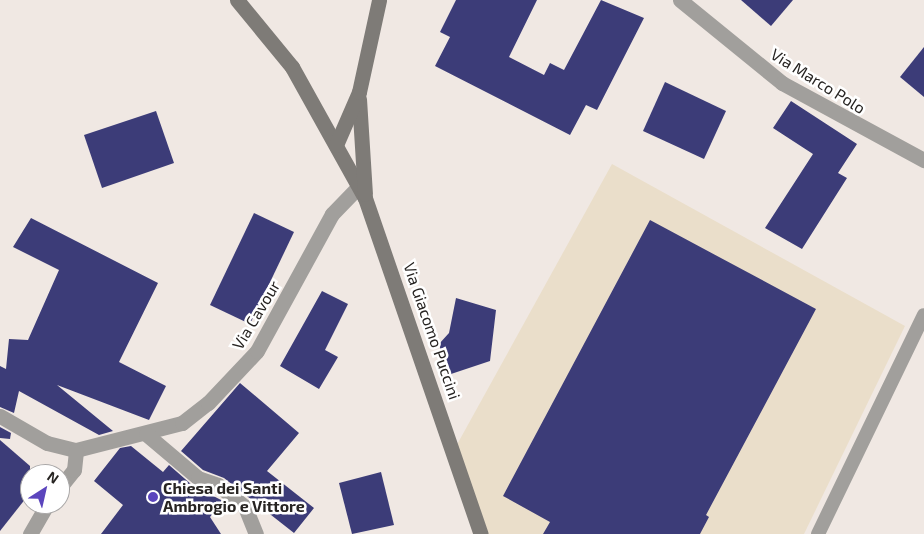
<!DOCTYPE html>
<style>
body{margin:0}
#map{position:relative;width:924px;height:534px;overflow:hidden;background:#f0e8e3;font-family:"Exo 2",sans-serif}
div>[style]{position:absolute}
.industrial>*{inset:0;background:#eadeca}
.building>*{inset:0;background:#3c3c78}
.lane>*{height:14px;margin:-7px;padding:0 7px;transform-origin:7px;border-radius:7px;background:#a19f9c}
.street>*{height:15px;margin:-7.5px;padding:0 7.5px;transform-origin:7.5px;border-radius:7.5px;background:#a19f9c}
.secondary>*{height:15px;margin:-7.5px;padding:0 7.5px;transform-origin:7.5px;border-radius:7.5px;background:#7e7b77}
.dots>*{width:14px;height:14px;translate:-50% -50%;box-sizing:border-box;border:2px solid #fff;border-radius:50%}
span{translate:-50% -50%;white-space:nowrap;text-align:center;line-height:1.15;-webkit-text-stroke:5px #fff;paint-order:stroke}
.street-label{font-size:16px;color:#272422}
.poi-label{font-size:16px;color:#272422;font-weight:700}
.left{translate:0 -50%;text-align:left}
.north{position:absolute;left:20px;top:464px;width:50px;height:50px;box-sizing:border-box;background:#fff;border:1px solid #a9a7a7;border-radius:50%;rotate:35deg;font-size:14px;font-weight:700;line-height:20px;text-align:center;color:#272422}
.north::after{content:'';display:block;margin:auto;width:18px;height:22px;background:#5b45bd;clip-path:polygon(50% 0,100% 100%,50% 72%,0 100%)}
</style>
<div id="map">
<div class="industrial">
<div style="clip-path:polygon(612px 164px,905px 326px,804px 534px,481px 534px,454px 450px)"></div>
</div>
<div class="building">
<div style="clip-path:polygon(456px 0,537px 0,509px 57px,544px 75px,550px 63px,564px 70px,601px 0,644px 18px,597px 110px,586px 105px,570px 135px,435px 66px,450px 37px,440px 32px)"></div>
<div style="clip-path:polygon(741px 0,793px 0,771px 26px)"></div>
<div style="clip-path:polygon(924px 47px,924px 97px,900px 77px)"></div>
<div style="clip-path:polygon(665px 82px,726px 111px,704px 159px,643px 131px)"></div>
<div style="clip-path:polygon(791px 101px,857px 144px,838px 173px,847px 178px,802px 249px,765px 228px,813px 154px,773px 128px)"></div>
<div style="clip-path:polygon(156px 111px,174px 163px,102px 188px,84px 135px)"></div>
<div style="clip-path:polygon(254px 213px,294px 232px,250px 324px,210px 305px)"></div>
<div style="clip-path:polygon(31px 218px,158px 283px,119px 362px,166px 386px,149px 420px,57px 385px,113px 431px,99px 435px,19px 391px,14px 413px,0 407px,0 366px,6px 369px,9px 339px,28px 340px,59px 270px,13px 247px)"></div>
<div style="clip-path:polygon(650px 220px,816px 309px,706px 515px,709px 517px,700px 534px,543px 534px,550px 522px,503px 496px)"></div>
<div style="clip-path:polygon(322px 291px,348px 304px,325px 350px,338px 357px,319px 389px,280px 366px)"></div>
<div style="clip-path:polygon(456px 298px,496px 310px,490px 361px,448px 375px,439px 344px,449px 333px)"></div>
<div style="clip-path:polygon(240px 383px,299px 433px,267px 471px,314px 508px,294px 533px,224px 478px,203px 470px,181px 451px)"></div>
<div style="clip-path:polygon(0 427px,11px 433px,10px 439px,0 438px)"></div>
<div style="clip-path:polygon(0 440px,30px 466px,30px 493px,0 531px)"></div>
<div style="clip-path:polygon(131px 446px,163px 472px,169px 465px,192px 485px,223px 501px,210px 517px,221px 534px,101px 534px,123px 505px,94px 481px,120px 448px)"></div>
<div style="clip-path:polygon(381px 472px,394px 525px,352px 534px,339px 483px)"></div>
</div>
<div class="lane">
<div style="left:818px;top:534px;width:243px;rotate:-64.2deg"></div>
</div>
<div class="street">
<div style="left:680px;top:0;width:132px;rotate:39.1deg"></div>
<div style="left:782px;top:83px;width:162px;rotate:28.5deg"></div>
<div style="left:0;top:416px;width:54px;rotate:29.9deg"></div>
<div style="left:47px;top:443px;width:30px;rotate:14deg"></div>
<div style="left:76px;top:450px;width:109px;rotate:-14.3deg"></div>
<div style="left:182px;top:423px;width:33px;rotate:-38deg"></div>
<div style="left:208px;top:403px;width:71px;rotate:-46.7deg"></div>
<div style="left:257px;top:351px;width:156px;rotate:-61.3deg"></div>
<div style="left:332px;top:214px;width:39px;rotate:-46deg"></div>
<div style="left:146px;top:434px;width:68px;rotate:40.2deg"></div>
<div style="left:198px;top:478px;width:21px;rotate:19deg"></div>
<div style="left:218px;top:485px;width:35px;rotate:39deg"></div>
<div style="left:245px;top:507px;width:29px;rotate:68deg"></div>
<div style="left:60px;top:487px;width:22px;rotate:-51deg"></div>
<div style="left:74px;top:470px;width:20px;rotate:-84deg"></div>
<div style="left:30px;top:534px;width:34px;rotate:-60deg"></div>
</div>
<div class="secondary">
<div style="left:237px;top:0;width:87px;rotate:50.6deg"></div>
<div style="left:292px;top:67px;width:150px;rotate:60.9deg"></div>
<div style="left:365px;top:198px;width:355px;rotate:71deg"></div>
<div style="left:359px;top:99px;width:95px;rotate:86.4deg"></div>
<div style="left:336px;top:145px;width:58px;rotate:-66.5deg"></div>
<div style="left:359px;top:92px;width:94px;rotate:-77.7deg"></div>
</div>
<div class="dots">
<div style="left:153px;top:497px;background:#5b45bd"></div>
</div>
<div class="street-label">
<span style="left:818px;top:81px;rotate:32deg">Via Marco Polo</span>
<span style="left:256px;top:315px;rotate:-59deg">Via Cavour</span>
<span style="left:432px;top:331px;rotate:71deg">Via Giacomo Puccini</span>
</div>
<div class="poi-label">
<span class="left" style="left:163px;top:497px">Chiesa dei Santi<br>Ambrogio e Vittore</span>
</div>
<div class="north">N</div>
</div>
